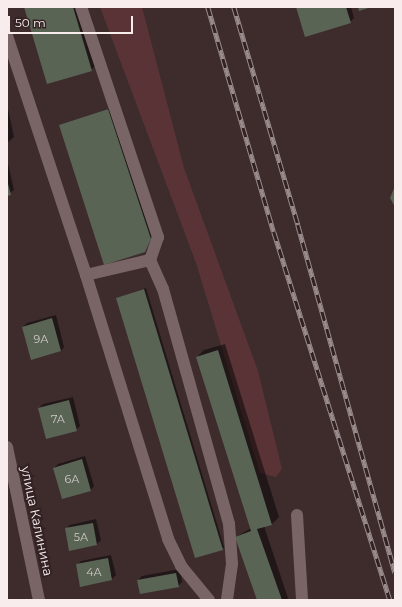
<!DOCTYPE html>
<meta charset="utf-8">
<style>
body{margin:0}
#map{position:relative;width:402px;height:607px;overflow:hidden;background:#3e2c2d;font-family:Montserrat,sans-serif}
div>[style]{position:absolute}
.green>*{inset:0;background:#593336}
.shadow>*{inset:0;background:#0007}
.building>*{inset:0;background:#596455}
.minor>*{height:12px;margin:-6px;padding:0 6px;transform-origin:6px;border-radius:6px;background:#7a6566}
.rail>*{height:4.5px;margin-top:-2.25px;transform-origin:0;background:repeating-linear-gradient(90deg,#332223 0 9px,#9a8b8c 0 18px);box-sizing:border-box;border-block:1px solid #9a8b8c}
span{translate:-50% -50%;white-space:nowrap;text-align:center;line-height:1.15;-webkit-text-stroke:4px #332223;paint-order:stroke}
.number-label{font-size:11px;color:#d0cac7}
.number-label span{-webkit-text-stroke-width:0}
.street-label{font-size:13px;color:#f8eced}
.frame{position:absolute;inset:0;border:8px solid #f8eced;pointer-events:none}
.scale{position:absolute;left:8px;top:16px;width:125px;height:18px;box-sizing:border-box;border:2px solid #f8eced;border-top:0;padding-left:5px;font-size:12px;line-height:14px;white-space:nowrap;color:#f8eced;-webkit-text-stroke:3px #332223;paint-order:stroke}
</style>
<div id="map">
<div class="green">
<div style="clip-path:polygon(100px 7px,142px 7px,184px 168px,258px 371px,282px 469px,276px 477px,260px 473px,196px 263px)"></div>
</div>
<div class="shadow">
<div style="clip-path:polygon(25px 7px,82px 7px,98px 63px,91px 70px)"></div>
<div style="clip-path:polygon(297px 7px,351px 7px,354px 18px,350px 22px)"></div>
<div style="clip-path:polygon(7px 104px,14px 137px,7px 143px)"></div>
<div style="clip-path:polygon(110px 108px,152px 236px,146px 249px,60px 125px)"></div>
<div style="clip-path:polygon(7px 159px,14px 190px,7px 195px)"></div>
<div style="clip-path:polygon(146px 288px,224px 547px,223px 549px,117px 298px)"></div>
<div style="clip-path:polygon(56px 315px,64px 347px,61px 351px,23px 327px,27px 323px)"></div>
<div style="clip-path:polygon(225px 344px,279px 517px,272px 524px,264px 526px,288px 598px,287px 600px,258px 600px,236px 537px,251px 528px,197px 357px,204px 350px)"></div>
<div style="clip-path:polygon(73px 397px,80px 426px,76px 430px,39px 408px,43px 404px)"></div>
<div style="clip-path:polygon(85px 456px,94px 486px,91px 490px,54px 468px,58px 464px)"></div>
<div style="clip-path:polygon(96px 519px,101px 540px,97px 544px,66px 529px,70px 525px)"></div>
<div style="clip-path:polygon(111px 555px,116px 575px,112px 579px,77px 565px,81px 561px)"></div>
<div style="clip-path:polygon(180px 569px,182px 582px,178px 586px,138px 580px,142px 576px)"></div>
</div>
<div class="building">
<div style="clip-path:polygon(24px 7px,73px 7px,92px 71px,47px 84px)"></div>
<div style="clip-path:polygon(296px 7px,346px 7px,351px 23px,305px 37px)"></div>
<div style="clip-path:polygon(358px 7px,371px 7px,359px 11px)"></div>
<div style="clip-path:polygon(108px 109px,151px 239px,145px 252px,104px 265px,59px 125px)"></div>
<div style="clip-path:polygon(7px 180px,11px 195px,7px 196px)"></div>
<div style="clip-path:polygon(395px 186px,395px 207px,390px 198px)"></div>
<div style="clip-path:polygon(144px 289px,223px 550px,195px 558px,116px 298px)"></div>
<div style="clip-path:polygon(52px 318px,61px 351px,31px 360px,22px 327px)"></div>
<div style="clip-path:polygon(218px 350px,272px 525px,257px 529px,282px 600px,257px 600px,235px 537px,251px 531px,196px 357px)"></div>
<div style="clip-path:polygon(69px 400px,77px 431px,46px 439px,38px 408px)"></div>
<div style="clip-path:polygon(82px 459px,91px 491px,62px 499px,53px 468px)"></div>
<div style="clip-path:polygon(93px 523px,97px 545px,69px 551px,65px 528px)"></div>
<div style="clip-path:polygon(108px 558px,112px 580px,80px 587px,76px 564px)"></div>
<div style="clip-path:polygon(176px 573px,179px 587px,140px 594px,137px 580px)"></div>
</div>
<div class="minor">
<div style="left:81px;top:7px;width:243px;rotate:71.5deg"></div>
<div style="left:158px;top:237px;width:24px;rotate:109deg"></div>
<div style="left:150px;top:260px;width:32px;rotate:66deg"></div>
<div style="left:163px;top:289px;width:244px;rotate:74.3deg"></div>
<div style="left:229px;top:524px;width:40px;rotate:85.7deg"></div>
<div style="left:232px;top:564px;width:36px;rotate:98deg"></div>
<div style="left:7px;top:36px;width:252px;rotate:71.7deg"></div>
<div style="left:86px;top:275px;width:276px;rotate:72.7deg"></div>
<div style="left:168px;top:539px;width:30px;rotate:64deg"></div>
<div style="left:181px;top:566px;width:44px;rotate:50.5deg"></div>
<div style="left:86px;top:275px;width:66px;rotate:-13.2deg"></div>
<div style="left:7px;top:447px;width:156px;rotate:78.2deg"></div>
<div style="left:297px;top:515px;width:85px;rotate:86.6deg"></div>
</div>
<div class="rail">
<div style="left:208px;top:7px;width:234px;rotate:73.7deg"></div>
<div style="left:274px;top:232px;width:386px;rotate:72.5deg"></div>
<div style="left:234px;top:7px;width:227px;rotate:73.6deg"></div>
<div style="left:298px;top:225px;width:361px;rotate:74.4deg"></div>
</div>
<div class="number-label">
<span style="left:41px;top:339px">9А</span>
<span style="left:58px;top:419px">7А</span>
<span style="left:72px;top:479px">6А</span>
<span style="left:81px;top:537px">5А</span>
<span style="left:94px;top:572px">4А</span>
</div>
<div class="street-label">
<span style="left:37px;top:521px;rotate:78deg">улица Калинина</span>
</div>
<div class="frame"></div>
<div class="scale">50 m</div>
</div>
